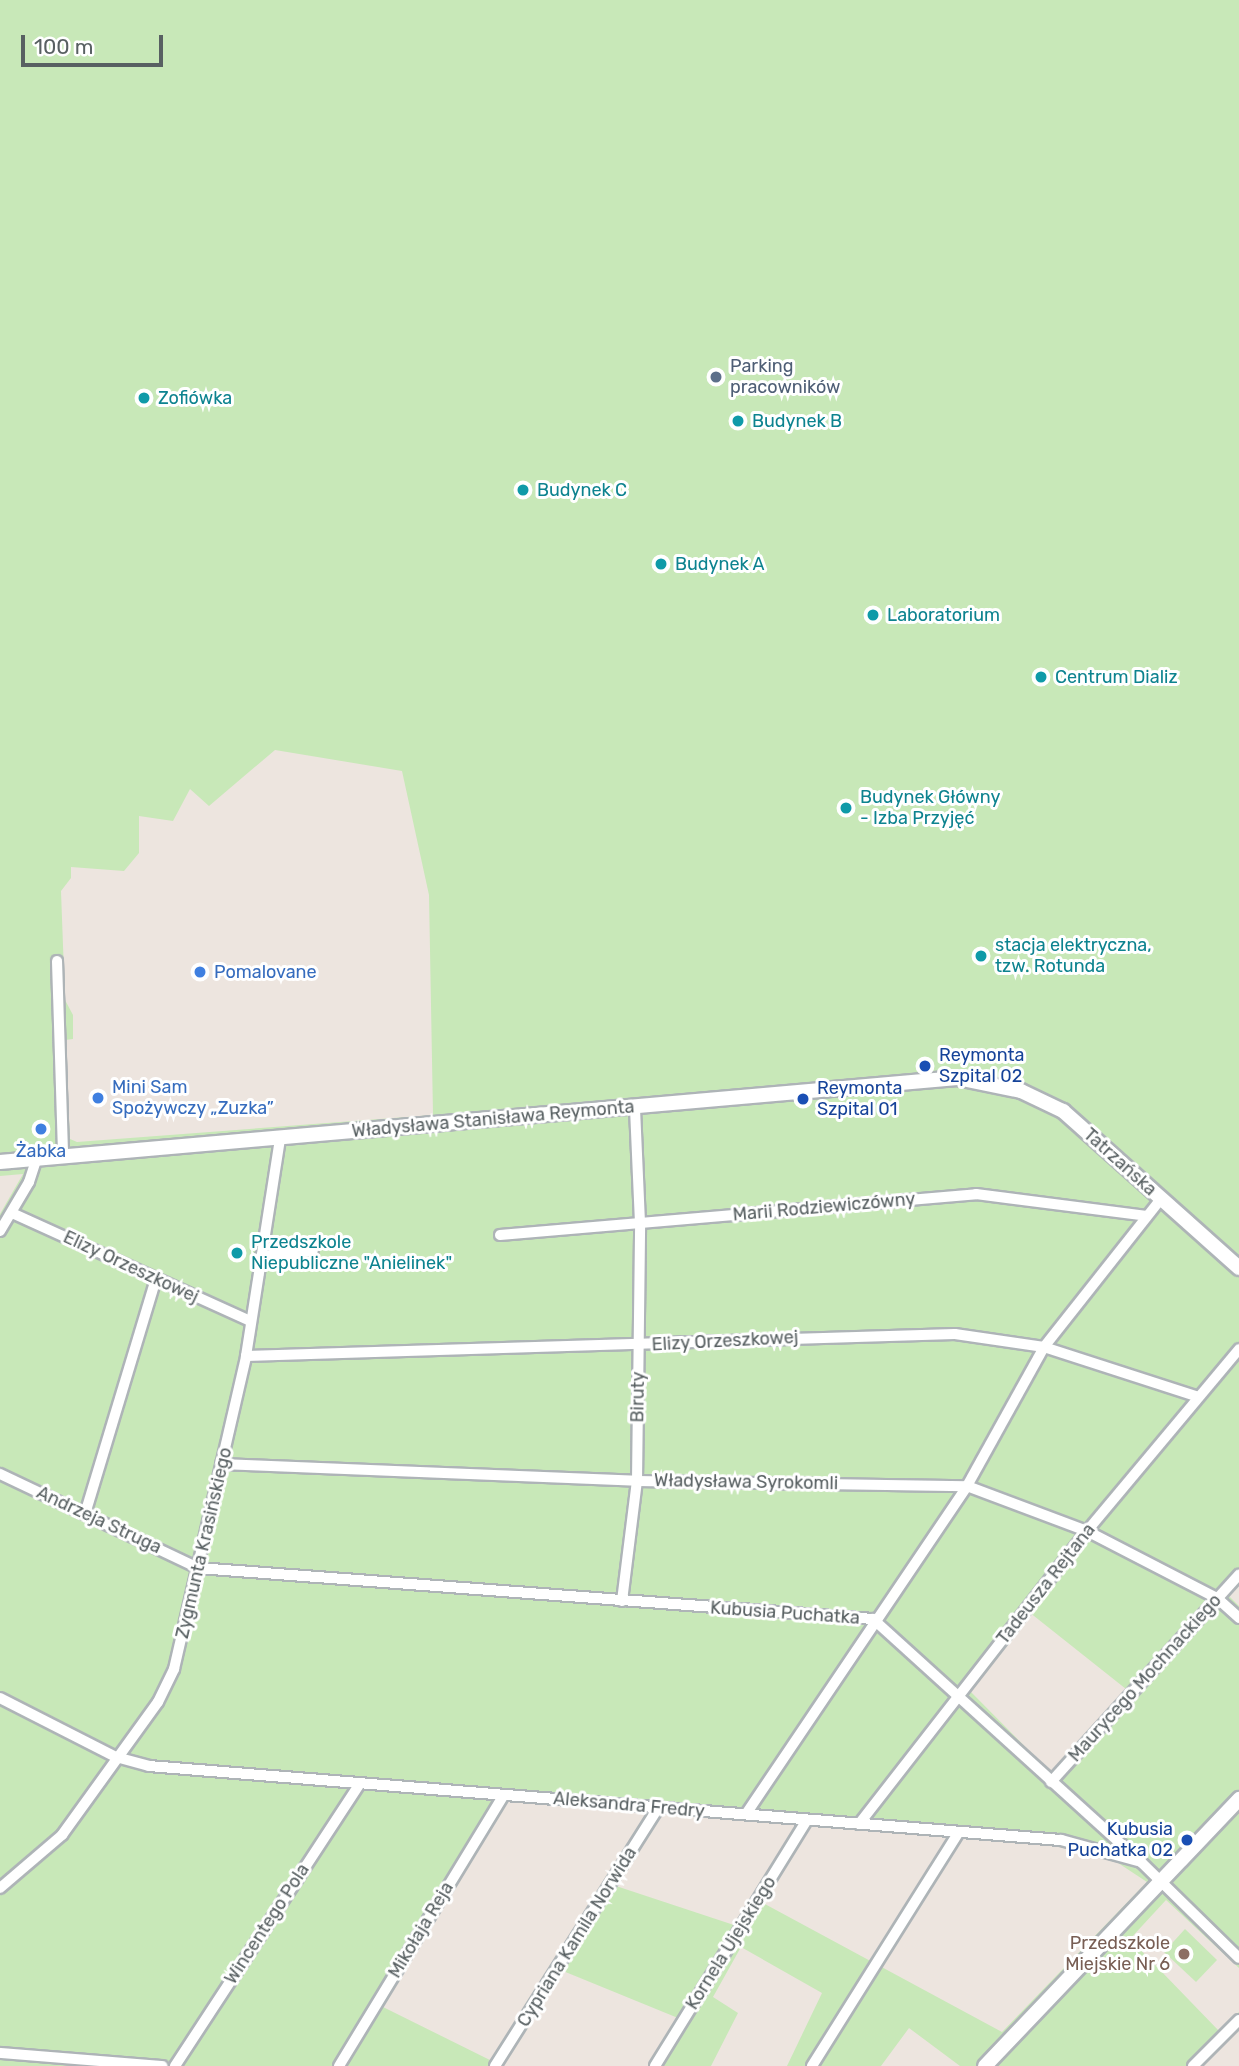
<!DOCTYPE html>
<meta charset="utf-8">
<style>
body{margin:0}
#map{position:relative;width:1239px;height:2066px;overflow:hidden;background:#ede5df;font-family:Rubik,sans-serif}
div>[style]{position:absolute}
.green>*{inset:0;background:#c8e8b8}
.roads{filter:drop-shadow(2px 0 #aeb4b7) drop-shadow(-2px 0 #aeb4b7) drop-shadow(0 2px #aeb4b7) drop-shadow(0 -2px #aeb4b7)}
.street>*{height:10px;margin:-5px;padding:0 5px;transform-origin:5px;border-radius:5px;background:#fff}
.secondary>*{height:14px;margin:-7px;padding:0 7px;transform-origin:7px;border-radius:7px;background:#fff}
.dots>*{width:19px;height:19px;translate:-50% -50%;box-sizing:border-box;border:4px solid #fff;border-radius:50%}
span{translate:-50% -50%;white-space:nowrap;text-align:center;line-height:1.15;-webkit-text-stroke:6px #fff;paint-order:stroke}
.service-label{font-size:18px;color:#4e5e75}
.left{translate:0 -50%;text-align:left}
.culture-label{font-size:18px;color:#0d838f}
.shop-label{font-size:18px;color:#366cbe}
.transit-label{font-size:18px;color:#164399}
.right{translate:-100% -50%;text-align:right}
.street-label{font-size:18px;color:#586062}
.education-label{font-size:18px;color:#785e54}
.scale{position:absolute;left:21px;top:35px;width:142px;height:32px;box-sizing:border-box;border:4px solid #586062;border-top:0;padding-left:9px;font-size:21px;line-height:24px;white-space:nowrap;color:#586062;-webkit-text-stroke:5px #fff;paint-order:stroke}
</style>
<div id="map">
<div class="green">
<div style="clip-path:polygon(evenodd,0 0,1239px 0,1239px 1584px,1228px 1595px,1239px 1606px,1239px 1968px,1166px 1900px,1130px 1939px,1219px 2031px,1239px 2012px,1239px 2026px,1200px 2066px,960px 2066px,909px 2028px,881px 2066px,787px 2066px,822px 1993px,741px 1947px,713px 1997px,738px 2013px,711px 2066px,649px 2066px,678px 2018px,563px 1971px,616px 1886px,746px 1929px,763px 1903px,1002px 2032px,1147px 1882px,1109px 1857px,1060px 1845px,507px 1801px,381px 2006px,502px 2066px,0 2066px,0 1214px,23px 1174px,0 1176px,0 0,275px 750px,402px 771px,429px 895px,433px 1115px,77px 1142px,70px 1139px,65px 1040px,73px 1039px,73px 1015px,65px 1000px,61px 891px,71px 878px,71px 867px,124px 871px,139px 853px,139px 816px,173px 821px,190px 789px,209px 806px,275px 750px,0 0,1029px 1612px,1126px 1689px,1052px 1774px,969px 1690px,1029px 1612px)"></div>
<div style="clip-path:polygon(1185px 1929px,1217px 1960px,1196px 1982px,1164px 1952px)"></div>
</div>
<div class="roads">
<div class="street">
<div style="left:57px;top:961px;width:195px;rotate:88.2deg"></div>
<div style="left:12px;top:1213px;width:261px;rotate:24.4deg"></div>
<div style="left:0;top:1231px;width:57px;rotate:-59.4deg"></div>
<div style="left:29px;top:1182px;width:25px;rotate:-72deg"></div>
<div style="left:500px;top:1235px;width:478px;rotate:-4.9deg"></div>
<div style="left:976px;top:1194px;width:172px;rotate:7.3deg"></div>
<div style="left:261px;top:1256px;width:52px;rotate:-5.5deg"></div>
<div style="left:246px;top:1356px;width:709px;rotate:-1.78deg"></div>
<div style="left:955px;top:1334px;width:90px;rotate:8.3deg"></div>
<div style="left:1044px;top:1347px;width:160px;rotate:17.9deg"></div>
<div style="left:221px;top:1464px;width:416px;rotate:2.3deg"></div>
<div style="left:637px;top:1481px;width:330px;rotate:0.9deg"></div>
<div style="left:967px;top:1486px;width:128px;rotate:20.6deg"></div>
<div style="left:1087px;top:1531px;width:146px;rotate:27.3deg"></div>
<div style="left:1217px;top:1598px;width:30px;rotate:42deg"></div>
<div style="left:0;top:1474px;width:219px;rotate:25.4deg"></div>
<div style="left:198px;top:1568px;width:677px;rotate:4.32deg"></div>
<div style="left:873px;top:1619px;width:362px;rotate:42.2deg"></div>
<div style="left:1141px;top:1862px;width:137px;rotate:44.4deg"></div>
<div style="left:85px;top:1514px;width:245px;rotate:-73.2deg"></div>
<div style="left:622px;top:1601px;width:121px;rotate:-82.9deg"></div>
<div style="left:637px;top:1481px;width:258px;rotate:-89.3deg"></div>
<div style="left:640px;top:1223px;width:115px;rotate:-92.5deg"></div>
<div style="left:0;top:1698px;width:130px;rotate:27deg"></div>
<div style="left:116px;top:1757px;width:34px;rotate:15deg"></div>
<div style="left:149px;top:1766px;width:915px;rotate:4.64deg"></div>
<div style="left:1061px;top:1840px;width:80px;rotate:15.3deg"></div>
<div style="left:1051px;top:1782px;width:280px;rotate:-47.8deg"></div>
<div style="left:746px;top:1814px;width:396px;rotate:-56deg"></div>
<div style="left:967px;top:1486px;width:159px;rotate:-61deg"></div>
<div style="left:1044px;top:1347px;width:189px;rotate:-51.7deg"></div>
<div style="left:859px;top:1824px;width:371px;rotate:-52.1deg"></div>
<div style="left:1087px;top:1531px;width:237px;rotate:-50.1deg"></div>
<div style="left:0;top:1888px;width:82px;rotate:-40.5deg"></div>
<div style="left:62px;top:1835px;width:164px;rotate:-54.2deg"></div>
<div style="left:158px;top:1702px;width:37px;rotate:-64deg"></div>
<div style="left:174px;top:1669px;width:321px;rotate:-77deg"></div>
<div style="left:246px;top:1356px;width:221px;rotate:-81.1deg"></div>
<div style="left:0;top:2053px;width:163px;rotate:4.6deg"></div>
<div style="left:175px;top:2066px;width:338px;rotate:-56.8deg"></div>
<div style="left:339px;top:2066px;width:317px;rotate:-58.7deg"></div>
<div style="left:495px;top:2066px;width:307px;rotate:-57.7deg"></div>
<div style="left:655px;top:2066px;width:289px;rotate:-58.3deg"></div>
<div style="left:812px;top:2066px;width:275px;rotate:-57.9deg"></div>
<div style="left:1193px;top:2066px;width:65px;rotate:-45deg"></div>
</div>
<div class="secondary">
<div style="left:0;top:1162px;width:961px;rotate:-5.02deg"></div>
<div style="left:957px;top:1078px;width:65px;rotate:11.5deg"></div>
<div style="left:1021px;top:1091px;width:47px;rotate:25.5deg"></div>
<div style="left:1063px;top:1111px;width:236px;rotate:41.7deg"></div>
<div style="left:985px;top:2066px;width:369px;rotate:-46.4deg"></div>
</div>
</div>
<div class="dots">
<div style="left:716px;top:377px;background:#5c6f8a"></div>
<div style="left:144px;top:398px;background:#0f9aa8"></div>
<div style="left:738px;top:421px;background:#0f9aa8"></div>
<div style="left:523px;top:490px;background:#0f9aa8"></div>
<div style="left:661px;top:564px;background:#0f9aa8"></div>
<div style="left:873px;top:615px;background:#0f9aa8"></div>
<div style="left:1041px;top:677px;background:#0f9aa8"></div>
<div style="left:846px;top:808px;background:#0f9aa8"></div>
<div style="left:981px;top:956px;background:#0f9aa8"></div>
<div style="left:200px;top:972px;background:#3f7fe0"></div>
<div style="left:925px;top:1066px;background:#1a4fb4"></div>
<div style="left:98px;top:1098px;background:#3f7fe0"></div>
<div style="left:803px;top:1099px;background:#1a4fb4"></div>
<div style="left:41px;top:1129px;background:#3f7fe0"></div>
<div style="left:237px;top:1253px;background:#0f9aa8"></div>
<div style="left:1187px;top:1840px;background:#1a4fb4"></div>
<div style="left:1184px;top:1954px;background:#8d6e63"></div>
</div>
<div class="service-label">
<span class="left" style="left:730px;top:377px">Parking<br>pracowników</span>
</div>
<div class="culture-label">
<span class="left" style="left:158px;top:398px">Zofiówka</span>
<span class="left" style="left:752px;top:421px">Budynek B</span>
<span class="left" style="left:537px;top:490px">Budynek C</span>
<span class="left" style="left:675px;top:564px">Budynek A</span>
<span class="left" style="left:887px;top:615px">Laboratorium</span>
<span class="left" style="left:1055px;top:677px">Centrum Dializ</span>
<span class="left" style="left:860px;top:808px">Budynek Główny<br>- Izba Przyjęć</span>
<span class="left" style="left:995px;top:956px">stacja elektryczna,<br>tzw. Rotunda</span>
<span class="left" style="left:251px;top:1253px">Przedszkole<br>Niepubliczne "Anielinek"</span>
</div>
<div class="shop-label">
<span class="left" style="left:214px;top:972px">Pomalovane</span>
<span class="left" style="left:112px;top:1098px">Mini Sam<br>Spożywczy „Zuzka”</span>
<span style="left:41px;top:1151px">Żabka</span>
</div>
<div class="transit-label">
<span class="left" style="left:939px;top:1066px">Reymonta<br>Szpital 02</span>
<span class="left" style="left:817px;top:1099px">Reymonta<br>Szpital 01</span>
<span class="right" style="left:1173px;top:1840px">Kubusia<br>Puchatka 02</span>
</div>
<div class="street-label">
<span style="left:493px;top:1119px;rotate:-5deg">Władysława Stanisława Reymonta</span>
<span style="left:1120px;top:1162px;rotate:42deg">Tatrzańska</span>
<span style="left:824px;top:1207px;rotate:-5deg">Marii Rodziewiczówny</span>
<span style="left:131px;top:1267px;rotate:25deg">Elizy Orzeszkowej</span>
<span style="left:725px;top:1341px;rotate:-3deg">Elizy Orzeszkowej</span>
<span style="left:638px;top:1397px;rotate:-89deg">Biruty</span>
<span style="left:746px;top:1482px;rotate:1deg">Władysława Syrokomli</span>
<span style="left:99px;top:1520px;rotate:25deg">Andrzeja Struga</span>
<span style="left:204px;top:1543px;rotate:-77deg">Zygmunta Krasińskiego</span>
<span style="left:1046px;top:1584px;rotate:-52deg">Tadeusza Rejtana</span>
<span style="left:785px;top:1613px;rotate:4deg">Kubusia Puchatka</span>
<span style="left:1145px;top:1678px;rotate:-48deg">Maurycego Mochnackiego</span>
<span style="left:629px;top:1805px;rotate:5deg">Aleksandra Fredry</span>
<span style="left:267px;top:1924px;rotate:-57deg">Wincentego Pola</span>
<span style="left:421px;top:1930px;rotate:-59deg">Mikołaja Reja</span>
<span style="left:577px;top:1937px;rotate:-58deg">Cypriana Kamila Norwida</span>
<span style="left:731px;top:1943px;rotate:-58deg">Kornela Ujejskiego</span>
</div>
<div class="education-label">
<span class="right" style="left:1170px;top:1954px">Przedszkole<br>Miejskie Nr 6</span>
</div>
<div class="scale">100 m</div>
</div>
